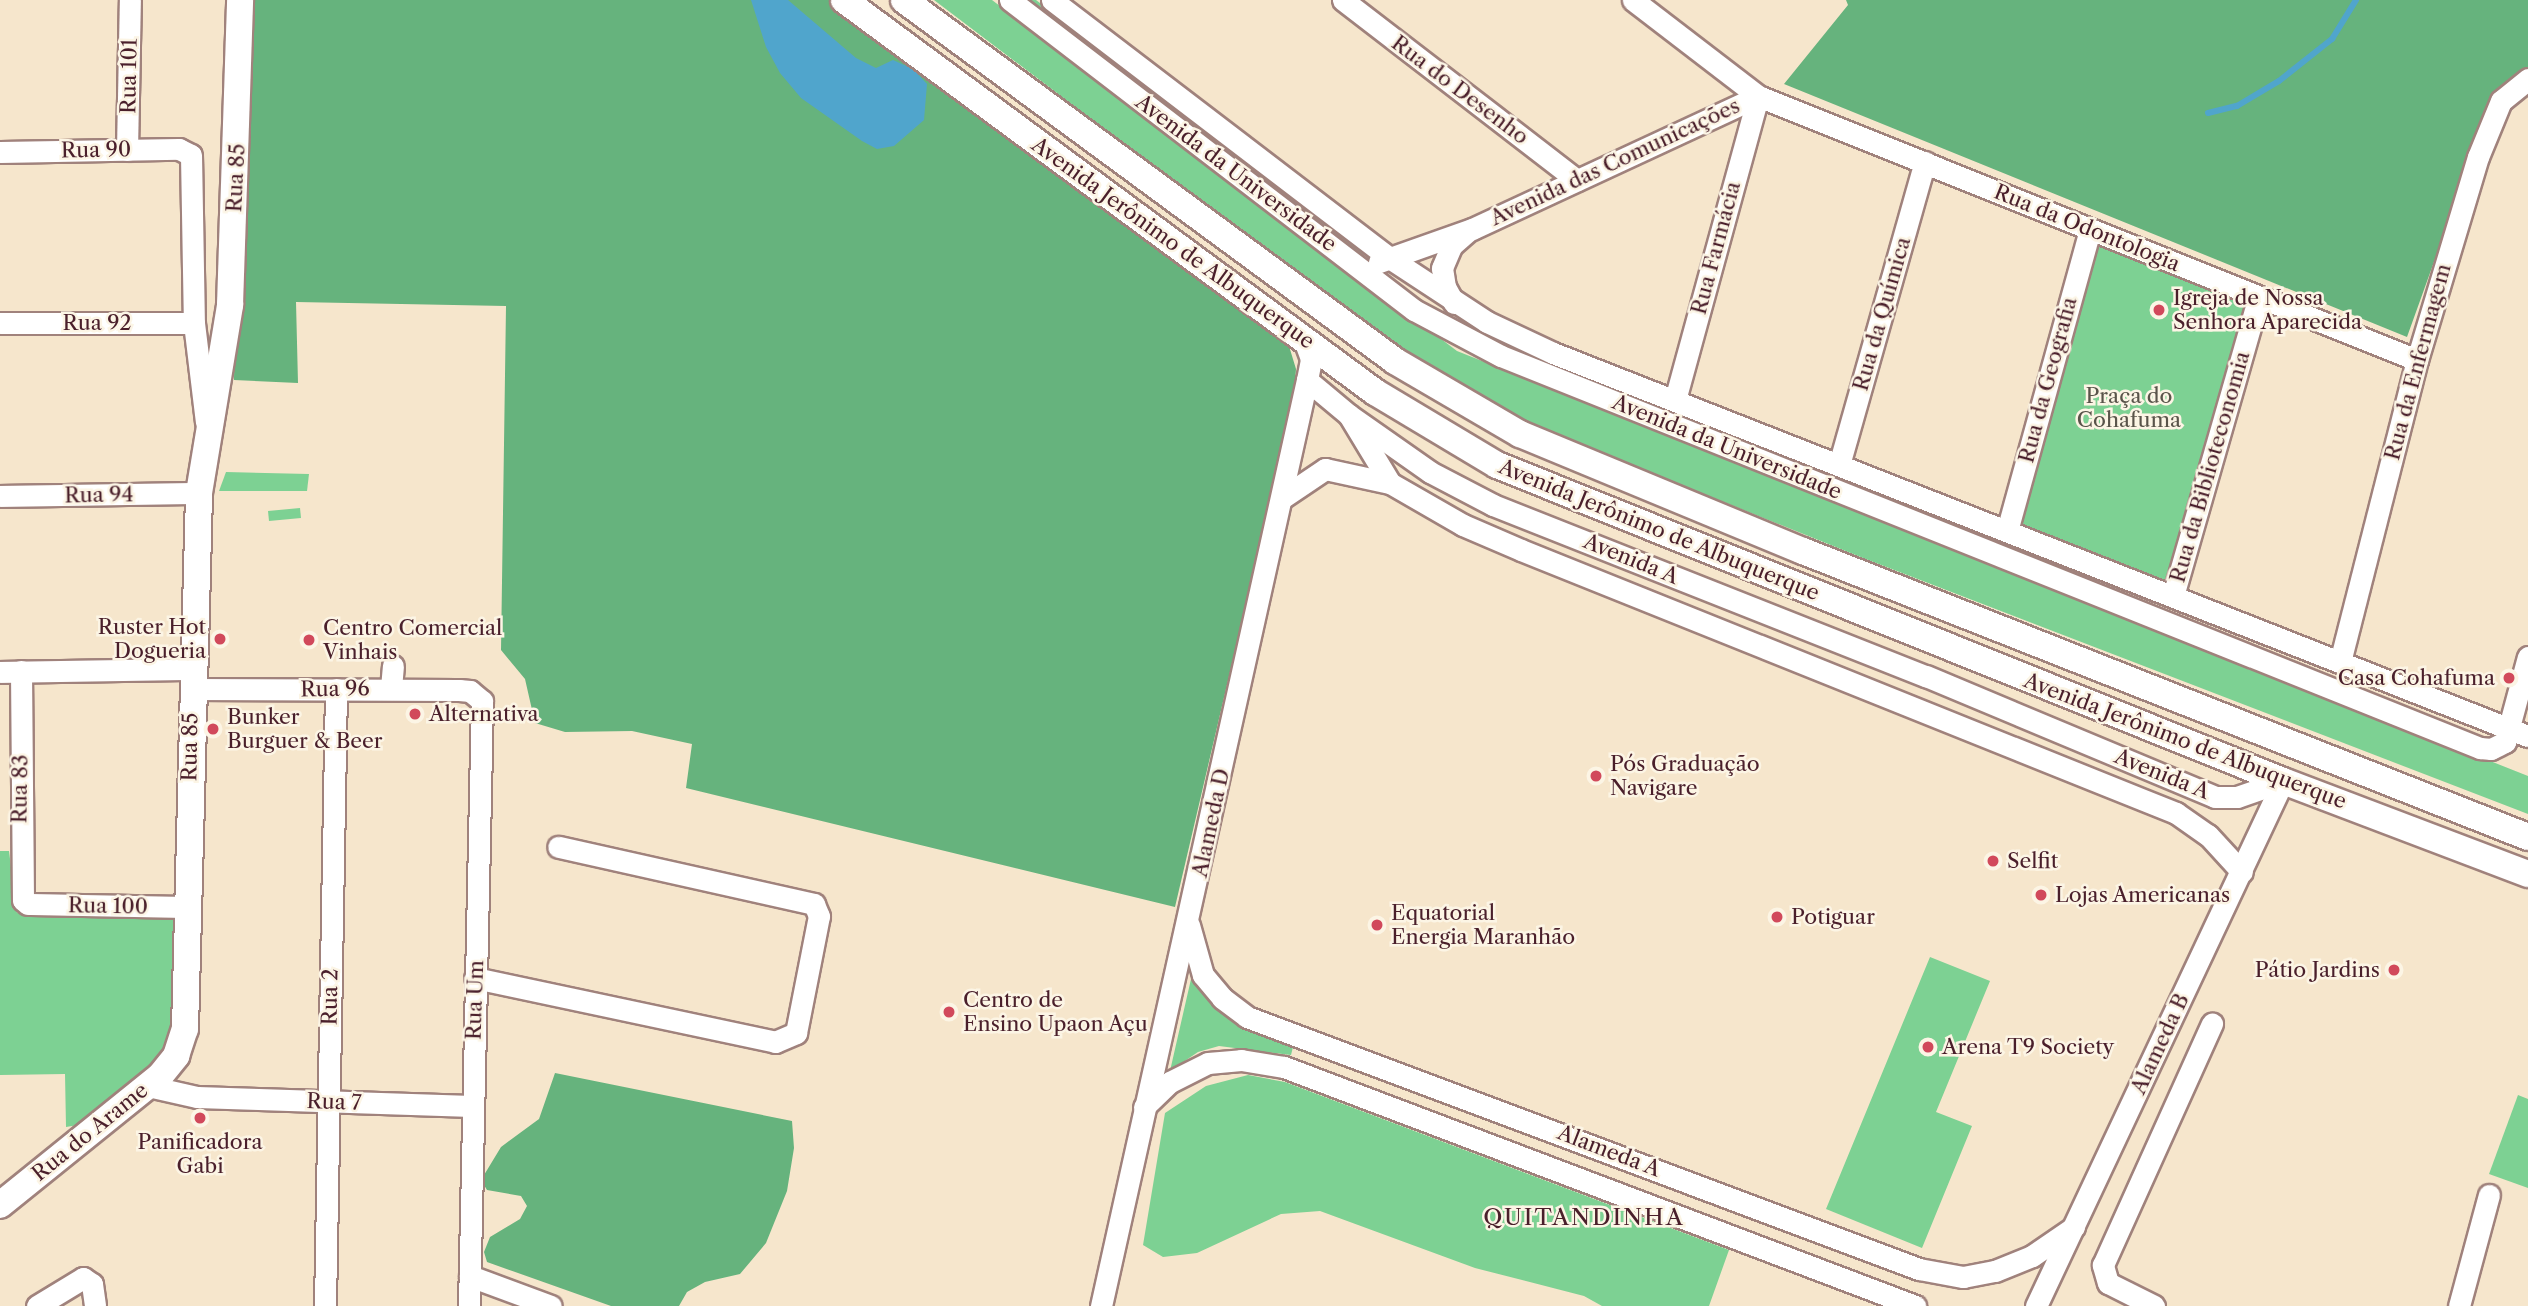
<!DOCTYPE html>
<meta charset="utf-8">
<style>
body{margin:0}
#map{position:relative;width:2528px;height:1306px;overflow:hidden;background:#f6e6cc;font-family:"Libre Caslon Text",serif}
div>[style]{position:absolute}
.green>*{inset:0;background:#7dd193}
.forest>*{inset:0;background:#66b37d}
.water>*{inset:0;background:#50a5cc}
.stream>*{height:6px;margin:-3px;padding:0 3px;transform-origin:3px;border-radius:3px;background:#50a5cc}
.roads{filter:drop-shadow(2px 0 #a0827c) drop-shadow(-2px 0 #a0827c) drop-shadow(0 2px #a0827c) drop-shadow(0 -2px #a0827c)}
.minor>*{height:21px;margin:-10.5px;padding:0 10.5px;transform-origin:10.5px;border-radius:10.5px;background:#fff}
.major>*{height:26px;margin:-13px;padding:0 13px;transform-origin:13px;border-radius:13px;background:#fff}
.dots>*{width:19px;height:19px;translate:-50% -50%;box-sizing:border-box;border:4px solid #fcf5e5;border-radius:50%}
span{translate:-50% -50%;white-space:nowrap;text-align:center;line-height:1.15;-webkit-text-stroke:5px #fcf5e5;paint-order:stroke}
.street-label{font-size:21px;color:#4a1f2b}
.poi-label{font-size:21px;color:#4a1f2b}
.left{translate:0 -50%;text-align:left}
.right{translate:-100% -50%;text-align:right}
.park-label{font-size:21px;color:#59544a}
.neighbourhood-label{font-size:23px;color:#4a1f2b;letter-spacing:2px}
</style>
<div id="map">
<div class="green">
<div style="clip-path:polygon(934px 0,992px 0,1457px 351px,2528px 776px,2528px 814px,1863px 558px,1522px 421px,1429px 370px,1330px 300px)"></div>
<div style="clip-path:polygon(1022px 0,1036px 0,1368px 251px,1359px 258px)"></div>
<div style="clip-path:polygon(2092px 227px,2259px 293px,2168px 590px,2000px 524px)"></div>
<div style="clip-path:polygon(1466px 325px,1527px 353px,2052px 559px,2037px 562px,1462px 330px)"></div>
<div style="clip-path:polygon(226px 472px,309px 474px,307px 491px,219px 491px)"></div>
<div style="clip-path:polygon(300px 508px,301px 518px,269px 521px,268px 511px)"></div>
<div style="clip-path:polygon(0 851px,9px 851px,17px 913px,182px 914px,179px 1027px,161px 1059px,84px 1124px,66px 1127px,65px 1074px,0 1075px)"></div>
<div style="clip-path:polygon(1930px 957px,1990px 981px,1936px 1112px,1972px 1126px,1922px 1248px,1826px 1209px)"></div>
<div style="clip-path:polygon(1191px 979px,1220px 1011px,1258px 1035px,1293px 1047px,1291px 1055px,1219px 1046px,1198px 1052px,1170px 1071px)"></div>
<div style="clip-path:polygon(1248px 1075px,1285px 1082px,1729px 1250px,1709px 1306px,1602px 1306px,1584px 1296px,1475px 1268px,1320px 1211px,1281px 1214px,1197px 1253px,1163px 1257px,1143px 1245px,1165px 1113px,1206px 1086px)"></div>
<div style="clip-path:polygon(2518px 1095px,2528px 1099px,2528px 1188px,2489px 1174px)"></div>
</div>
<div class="forest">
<div style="clip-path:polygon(238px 0,839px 0,1289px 346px,1296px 369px,1294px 398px,1175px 907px,686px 788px,692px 744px,632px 731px,565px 732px,535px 723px,525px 679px,501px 650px,506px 306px,296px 302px,298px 383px,234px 380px)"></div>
<div style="clip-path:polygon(1846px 0,2528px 0,2528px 68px,2495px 92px,2407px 337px,1784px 84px,1848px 5px)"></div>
<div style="clip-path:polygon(555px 1073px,792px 1121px,794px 1148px,787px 1191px,766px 1243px,740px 1274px,705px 1282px,687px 1292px,679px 1306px,611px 1306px,487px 1262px,484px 1252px,490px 1237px,520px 1219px,527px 1206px,521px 1196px,487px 1190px,481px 1180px,501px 1147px,539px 1119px)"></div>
</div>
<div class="water">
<div style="clip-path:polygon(751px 0,788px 0,856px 58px,876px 68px,893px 60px,913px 69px,927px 84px,924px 120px,894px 146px,877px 149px,862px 141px,801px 98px,780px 73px,766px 47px)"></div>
</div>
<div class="stream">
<div style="left:2208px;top:113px;width:30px;rotate:-14deg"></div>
<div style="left:2237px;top:106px;width:49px;rotate:-30.8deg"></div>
<div style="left:2279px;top:81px;width:68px;rotate:-38.4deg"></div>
<div style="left:2332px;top:39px;width:46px;rotate:-58.4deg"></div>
</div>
<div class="roads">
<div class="minor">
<div style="left:1010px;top:0;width:509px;rotate:37.5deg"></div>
<div style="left:1414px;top:310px;width:98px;rotate:27.9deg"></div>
<div style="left:1501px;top:356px;width:1055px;rotate:21.82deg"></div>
<div style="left:2480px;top:748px;width:11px;rotate:5deg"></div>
<div style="left:2491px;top:749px;width:16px;rotate:-27deg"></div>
<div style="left:2505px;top:742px;width:88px;rotate:-74.9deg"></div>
<div style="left:1052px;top:0;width:423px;rotate:37.4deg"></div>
<div style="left:1388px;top:257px;width:118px;rotate:33.3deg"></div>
<div style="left:1487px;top:322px;width:73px;rotate:25.2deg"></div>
<div style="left:1553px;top:353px;width:1048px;rotate:21.45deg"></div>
<div style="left:1343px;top:0;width:295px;rotate:37.6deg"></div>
<div style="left:1633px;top:0;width:158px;rotate:37.5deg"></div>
<div style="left:1758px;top:96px;width:710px;rotate:21.83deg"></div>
<div style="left:127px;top:150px;width:150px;rotate:-88.9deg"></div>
<div style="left:0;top:152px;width:179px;rotate:-1deg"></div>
<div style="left:179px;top:149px;width:13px;rotate:27deg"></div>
<div style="left:191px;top:155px;width:168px;rotate:89deg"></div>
<div style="left:194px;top:323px;width:100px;rotate:83.1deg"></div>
<div style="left:1379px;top:262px;width:99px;rotate:-19.5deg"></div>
<div style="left:1472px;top:229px;width:315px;rotate:-24.9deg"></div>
<div style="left:1454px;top:303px;width:18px;rotate:-119deg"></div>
<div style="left:1445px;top:287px;width:19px;rotate:-99deg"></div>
<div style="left:1442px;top:268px;width:25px;rotate:-67deg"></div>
<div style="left:1452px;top:245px;width:20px;rotate:-41deg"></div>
<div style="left:0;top:323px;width:194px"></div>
<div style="left:1307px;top:380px;width:55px;rotate:39.8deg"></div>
<div style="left:1349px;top:415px;width:79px;rotate:58.9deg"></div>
<div style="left:1675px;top:400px;width:315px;rotate:-74.7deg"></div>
<div style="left:1349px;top:415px;width:99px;rotate:35.1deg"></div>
<div style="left:1430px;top:472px;width:71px;rotate:27.6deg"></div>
<div style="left:1493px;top:505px;width:466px;rotate:21.6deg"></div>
<div style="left:1926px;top:676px;width:313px;rotate:22.7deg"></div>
<div style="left:2215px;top:797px;width:22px"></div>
<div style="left:2237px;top:797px;width:49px;rotate:-19.2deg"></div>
<div style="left:1839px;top:465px;width:315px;rotate:-74.2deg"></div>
<div style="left:0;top:496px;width:199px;rotate:-0.9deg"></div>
<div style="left:1282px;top:498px;width:52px;rotate:-34deg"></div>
<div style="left:1325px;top:469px;width:66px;rotate:12.2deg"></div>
<div style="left:1390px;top:483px;width:84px;rotate:29.9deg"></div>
<div style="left:1463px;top:525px;width:63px;rotate:23.3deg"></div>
<div style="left:1521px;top:550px;width:706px;rotate:21.88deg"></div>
<div style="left:2176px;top:813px;width:39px;rotate:35deg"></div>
<div style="left:2208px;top:835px;width:50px;rotate:47.4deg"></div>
<div style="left:2007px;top:531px;width:313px;rotate:-74.6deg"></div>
<div style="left:2173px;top:596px;width:311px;rotate:-74deg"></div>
<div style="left:2340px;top:662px;width:312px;rotate:-75.7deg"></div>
<div style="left:2417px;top:360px;width:212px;rotate:-73.3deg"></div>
<div style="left:2478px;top:157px;width:61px;rotate:-67.7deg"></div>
<div style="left:2501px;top:101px;width:35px;rotate:-39deg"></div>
<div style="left:21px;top:671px;width:229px;rotate:89.5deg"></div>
<div style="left:23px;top:900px;width:6px;rotate:39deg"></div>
<div style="left:28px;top:904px;width:160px;rotate:1.1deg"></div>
<div style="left:0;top:672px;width:191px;rotate:-0.9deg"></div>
<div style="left:391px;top:688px;width:22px;rotate:-85deg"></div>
<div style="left:191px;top:689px;width:268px;rotate:0.2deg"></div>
<div style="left:459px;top:690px;width:11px;rotate:5deg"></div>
<div style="left:470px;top:691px;width:16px;rotate:40deg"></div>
<div style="left:482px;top:701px;width:605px;rotate:91.23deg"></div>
<div style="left:1189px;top:925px;width:52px;rotate:74.4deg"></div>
<div style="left:1203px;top:975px;width:30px;rotate:50deg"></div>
<div style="left:1222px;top:998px;width:31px;rotate:37deg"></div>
<div style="left:1247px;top:1017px;width:718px;rotate:20.56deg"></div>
<div style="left:1919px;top:1269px;width:45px;rotate:10.3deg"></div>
<div style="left:1963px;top:1277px;width:33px;rotate:-11deg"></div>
<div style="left:1995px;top:1271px;width:40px;rotate:-22deg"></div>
<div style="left:2032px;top:1256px;width:51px;rotate:-34.6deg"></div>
<div style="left:475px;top:978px;width:307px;rotate:12deg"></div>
<div style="left:775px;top:1042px;width:23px;rotate:-23deg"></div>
<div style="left:796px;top:1033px;width:119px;rotate:-78.9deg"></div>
<div style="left:819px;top:916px;width:13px;rotate:-113deg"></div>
<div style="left:814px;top:904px;width:262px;rotate:-167.4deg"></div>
<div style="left:148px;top:1086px;width:50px;rotate:12.7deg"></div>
<div style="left:197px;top:1097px;width:275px;rotate:1.9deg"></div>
<div style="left:1144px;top:1107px;width:36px;rotate:-44deg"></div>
<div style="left:1170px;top:1082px;width:42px;rotate:-26.6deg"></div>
<div style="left:1208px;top:1063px;width:33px;rotate:-5deg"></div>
<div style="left:1241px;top:1060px;width:44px;rotate:9.2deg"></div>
<div style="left:1284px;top:1067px;width:675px;rotate:20.74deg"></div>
<div style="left:470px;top:1276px;width:86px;rotate:20.3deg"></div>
<div style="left:37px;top:1306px;width:54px;rotate:-31.3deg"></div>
<div style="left:83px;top:1278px;width:11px;rotate:34deg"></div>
<div style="left:92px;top:1284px;width:22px;rotate:82deg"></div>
<div style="left:325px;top:1306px;width:617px;rotate:-88.98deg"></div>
<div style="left:1101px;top:1306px;width:949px;rotate:-77.46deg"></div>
<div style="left:1307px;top:380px;width:21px;rotate:-79deg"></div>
<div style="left:1311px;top:359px;width:20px;rotate:-110deg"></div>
<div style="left:2036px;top:1306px;width:580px;rotate:-64.8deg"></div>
<div style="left:2154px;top:1306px;width:51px;rotate:-153.4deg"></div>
<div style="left:2108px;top:1283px;width:19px;rotate:-106deg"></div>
<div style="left:2103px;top:1265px;width:265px;rotate:-65.7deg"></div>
<div style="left:2459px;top:1306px;width:115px;rotate:-74.9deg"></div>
</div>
<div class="major">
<div style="left:844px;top:0;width:660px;rotate:36.44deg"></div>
<div style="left:1375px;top:392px;width:142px;rotate:30.9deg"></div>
<div style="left:1497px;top:465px;width:847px;rotate:21.9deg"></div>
<div style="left:2283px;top:781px;width:262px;rotate:20.8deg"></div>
<div style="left:904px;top:0;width:609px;rotate:36.32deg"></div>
<div style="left:1395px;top:361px;width:145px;rotate:30.3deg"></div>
<div style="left:1520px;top:434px;width:306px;rotate:22.5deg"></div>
<div style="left:1803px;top:551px;width:779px;rotate:21.53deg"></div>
<div style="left:0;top:1205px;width:206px;rotate:-38.9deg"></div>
<div style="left:160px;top:1076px;width:26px;rotate:-51deg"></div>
<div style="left:176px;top:1056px;width:28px;rotate:-72deg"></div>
<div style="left:185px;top:1029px;width:536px;rotate:-88.5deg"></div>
<div style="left:199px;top:493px;width:191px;rotate:-80.6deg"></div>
<div style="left:230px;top:305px;width:305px;rotate:-88.1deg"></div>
</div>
</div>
<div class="dots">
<div style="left:2159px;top:310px;background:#d1495b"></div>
<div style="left:220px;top:639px;background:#d1495b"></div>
<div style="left:309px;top:640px;background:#d1495b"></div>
<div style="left:2509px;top:678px;background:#d1495b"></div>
<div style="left:415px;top:714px;background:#d1495b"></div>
<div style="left:213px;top:729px;background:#d1495b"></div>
<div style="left:1596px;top:776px;background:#d1495b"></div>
<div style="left:1993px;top:861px;background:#d1495b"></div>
<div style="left:2041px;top:895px;background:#d1495b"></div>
<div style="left:1777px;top:917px;background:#d1495b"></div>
<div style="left:1377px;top:925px;background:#d1495b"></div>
<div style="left:2394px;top:970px;background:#d1495b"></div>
<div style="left:949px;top:1012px;background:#d1495b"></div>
<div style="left:1928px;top:1047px;background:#d1495b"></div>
<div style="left:200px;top:1118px;background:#d1495b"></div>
</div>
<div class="street-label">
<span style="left:129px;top:76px;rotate:-89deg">Rua 101</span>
<span style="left:1460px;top:90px;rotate:37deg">Rua do Desenho</span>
<span style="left:96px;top:150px;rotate:-1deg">Rua 90</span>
<span style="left:1615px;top:162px;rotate:-25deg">Avenida das Comunicações</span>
<span style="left:1236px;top:173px;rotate:37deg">Avenida da Universidade</span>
<span style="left:236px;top:178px;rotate:-87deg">Rua 85</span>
<span style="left:2087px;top:228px;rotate:22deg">Rua da Odontologia</span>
<span style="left:1173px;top:243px;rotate:36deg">Avenida Jerônimo de Albuquerque</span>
<span style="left:1716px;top:248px;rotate:-75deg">Rua Farmácia</span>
<span style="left:1882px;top:314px;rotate:-74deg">Rua da Química</span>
<span style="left:97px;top:323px">Rua 92</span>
<span style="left:2418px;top:362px;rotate:-75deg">Rua da Enfermagem</span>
<span style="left:2048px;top:380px;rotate:-75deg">Rua da Geografia</span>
<span style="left:1727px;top:447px;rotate:22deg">Avenida da Universidade</span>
<span style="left:2210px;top:467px;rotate:-74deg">Rua da Biblioteconomia</span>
<span style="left:99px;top:495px;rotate:-1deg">Rua 94</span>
<span style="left:1659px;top:530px;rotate:22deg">Avenida Jerônimo de Albuquerque</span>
<span style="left:1631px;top:559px;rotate:22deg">Avenida A</span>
<span style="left:335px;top:689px;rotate:-1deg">Rua 96</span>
<span style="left:2185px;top:741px;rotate:21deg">Avenida Jerônimo de Albuquerque</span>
<span style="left:190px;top:747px;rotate:-89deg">Rua 85</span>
<span style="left:2162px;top:774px;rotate:22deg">Avenida A</span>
<span style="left:20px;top:789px;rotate:-89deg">Rua 83</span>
<span style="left:1211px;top:823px;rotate:-78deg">Alameda D</span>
<span style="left:108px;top:906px;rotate:1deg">Rua 100</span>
<span style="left:330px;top:997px;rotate:-89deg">Rua 2</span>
<span style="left:475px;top:1000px;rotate:-88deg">Rua Um</span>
<span style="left:2160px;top:1044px;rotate:-65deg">Alameda B</span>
<span style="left:334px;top:1102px;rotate:2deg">Rua 7</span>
<span style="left:90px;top:1132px;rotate:-39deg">Rua do Arame</span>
<span style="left:1609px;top:1151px;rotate:21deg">Alameda A</span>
</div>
<div class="poi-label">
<span class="left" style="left:2173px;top:310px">Igreja de Nossa<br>Senhora Aparecida</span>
<span class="right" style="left:206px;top:639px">Ruster Hot<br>Dogueria</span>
<span class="left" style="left:323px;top:640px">Centro Comercial<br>Vinhais</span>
<span class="right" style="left:2495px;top:678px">Casa Cohafuma</span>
<span class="left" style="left:429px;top:714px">Alternativa</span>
<span class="left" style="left:227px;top:729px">Bunker<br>Burguer &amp; Beer</span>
<span class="left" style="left:1610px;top:776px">Pós Graduação<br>Navigare</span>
<span class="left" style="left:2007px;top:861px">Selfit</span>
<span class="left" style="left:2055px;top:895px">Lojas Americanas</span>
<span class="left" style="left:1391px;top:925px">Equatorial<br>Energia Maranhão</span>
<span class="left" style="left:1791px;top:917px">Potiguar</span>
<span class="right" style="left:2380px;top:970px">Pátio Jardins</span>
<span class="left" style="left:963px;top:1012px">Centro de<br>Ensino Upaon Açu</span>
<span class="left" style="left:1942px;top:1047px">Arena T9 Society</span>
<span style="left:200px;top:1154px">Panificadora<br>Gabi</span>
</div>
<div class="park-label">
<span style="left:2129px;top:408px">Praça do<br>Cohafuma</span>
</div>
<div class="neighbourhood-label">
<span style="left:1584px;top:1217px">QUITANDINHA</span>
</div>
</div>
